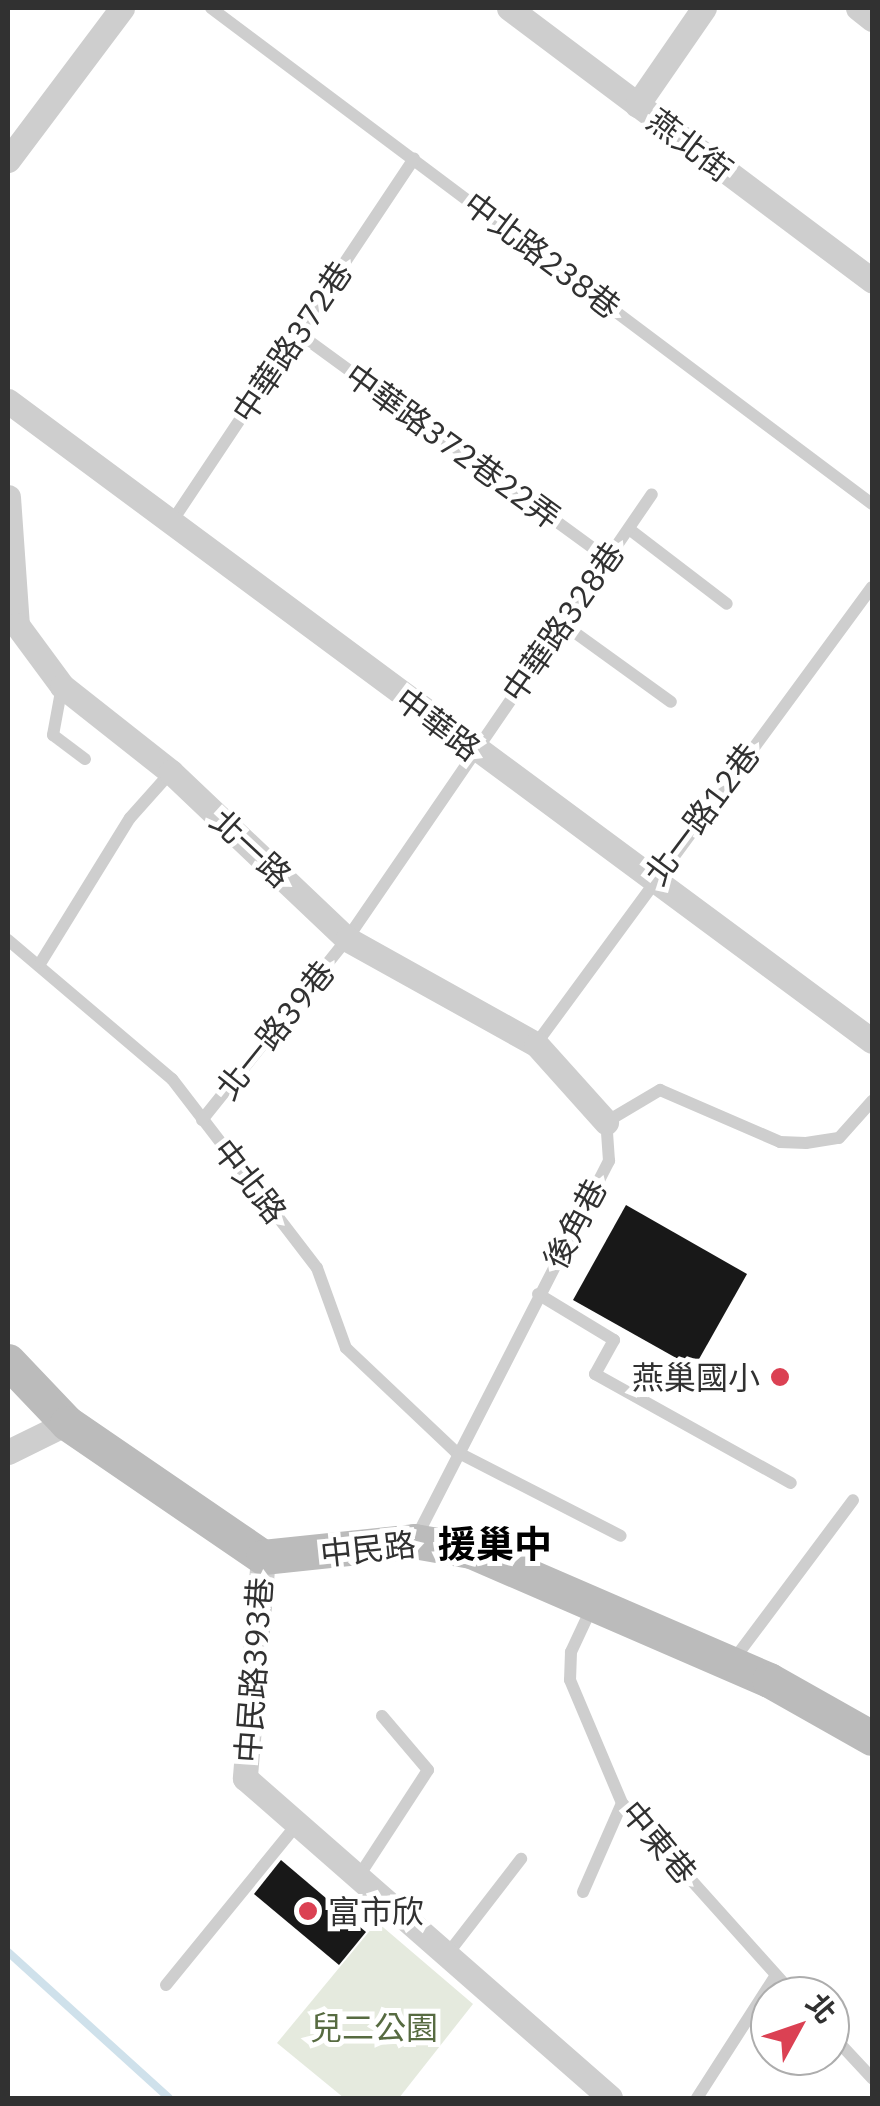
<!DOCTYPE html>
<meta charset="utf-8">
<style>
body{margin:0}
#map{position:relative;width:880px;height:2106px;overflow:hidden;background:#fff;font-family:"IBM Plex Sans","Noto Sans TC",sans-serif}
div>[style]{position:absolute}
.green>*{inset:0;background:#e5eade}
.stream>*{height:8px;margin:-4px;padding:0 4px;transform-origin:4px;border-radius:4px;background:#cfe1eb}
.building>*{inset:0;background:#181818}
.lane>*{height:12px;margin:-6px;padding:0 6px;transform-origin:6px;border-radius:6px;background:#cecece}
.street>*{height:25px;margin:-12.5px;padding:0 12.5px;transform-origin:12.5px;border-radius:12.5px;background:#cecece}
.secondary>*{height:35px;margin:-17.5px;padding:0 17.5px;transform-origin:17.5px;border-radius:17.5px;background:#bbb}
.dots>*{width:28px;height:28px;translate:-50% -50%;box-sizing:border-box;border:5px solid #fff;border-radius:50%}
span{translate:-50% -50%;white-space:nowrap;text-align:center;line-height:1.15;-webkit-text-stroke:10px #fff;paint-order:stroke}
.street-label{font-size:32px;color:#313131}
.poi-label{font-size:32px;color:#313131}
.right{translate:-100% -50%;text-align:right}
.left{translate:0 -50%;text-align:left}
.park-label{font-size:32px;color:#576b41}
.quarter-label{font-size:38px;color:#000;font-weight:700}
.frame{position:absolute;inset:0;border:10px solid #313131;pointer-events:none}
.north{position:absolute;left:750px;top:1976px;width:100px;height:100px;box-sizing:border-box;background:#fff;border:2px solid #adadad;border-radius:50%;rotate:50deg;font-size:28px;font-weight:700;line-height:40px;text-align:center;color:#313131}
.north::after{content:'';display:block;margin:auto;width:35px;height:45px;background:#db4153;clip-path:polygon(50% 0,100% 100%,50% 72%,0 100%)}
</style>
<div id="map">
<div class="green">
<div style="clip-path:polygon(377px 1922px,473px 2004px,399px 2098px,344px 2098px,277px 2043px)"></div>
</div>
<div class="stream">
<div style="left:8px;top:1952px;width:217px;rotate:42.2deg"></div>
</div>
<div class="building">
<div style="clip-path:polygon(626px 1205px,747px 1274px,694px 1368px,573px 1300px)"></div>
<div style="clip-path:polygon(281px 1860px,366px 1932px,339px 1965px,254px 1894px)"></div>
</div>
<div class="lane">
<div style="left:211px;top:8px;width:826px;rotate:36.88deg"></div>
<div style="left:298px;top:333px;width:384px;rotate:36.1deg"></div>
<div style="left:171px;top:523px;width:438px;rotate:-56.3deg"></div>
<div style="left:629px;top:529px;width:123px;rotate:37.4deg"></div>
<div style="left:563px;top:624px;width:133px;rotate:35.8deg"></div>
<div style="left:62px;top:686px;width:50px;rotate:100.4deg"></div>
<div style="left:53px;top:735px;width:40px;rotate:37deg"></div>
<div style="left:8px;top:940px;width:215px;rotate:40.3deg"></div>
<div style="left:172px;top:1079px;width:238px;rotate:52.5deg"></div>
<div style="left:317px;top:1268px;width:85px;rotate:70.1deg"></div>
<div style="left:346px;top:1348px;width:150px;rotate:43.4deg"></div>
<div style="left:455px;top:1451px;width:186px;rotate:27.1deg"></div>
<div style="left:41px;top:962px;width:169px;rotate:-58.3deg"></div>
<div style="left:130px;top:818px;width:62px;rotate:-48.3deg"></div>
<div style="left:536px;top:1044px;width:567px;rotate:-53.68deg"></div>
<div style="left:202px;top:1120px;width:232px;rotate:-51.3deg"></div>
<div style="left:347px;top:939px;width:539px;rotate:-55.57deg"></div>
<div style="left:538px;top:1294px;width:89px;rotate:31.2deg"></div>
<div style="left:614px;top:1340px;width:39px;rotate:119deg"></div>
<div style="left:595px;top:1374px;width:224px;rotate:29.1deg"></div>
<div style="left:416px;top:1538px;width:424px;rotate:-62.9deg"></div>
<div style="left:609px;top:1161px;width:39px;rotate:-94deg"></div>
<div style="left:606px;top:1122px;width:63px;rotate:-30.7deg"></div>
<div style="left:660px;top:1090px;width:131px;rotate:23.4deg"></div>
<div style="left:780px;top:1142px;width:26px;rotate:2deg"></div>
<div style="left:806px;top:1143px;width:33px;rotate:-9deg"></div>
<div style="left:839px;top:1138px;width:50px;rotate:-48.3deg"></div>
<div style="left:592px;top:1607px;width:50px;rotate:115deg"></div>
<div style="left:571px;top:1652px;width:28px;rotate:92deg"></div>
<div style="left:570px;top:1680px;width:134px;rotate:67.1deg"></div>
<div style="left:622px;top:1803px;width:259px;rotate:48.1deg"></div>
<div style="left:732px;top:1662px;width:202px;rotate:-53.2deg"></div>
<div style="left:357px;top:1879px;width:130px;rotate:-56.9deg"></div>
<div style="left:428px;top:1770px;width:71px;rotate:-130.4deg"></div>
<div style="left:583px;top:1892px;width:97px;rotate:-66.3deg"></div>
<div style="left:446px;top:1956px;width:123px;rotate:-52.3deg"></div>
<div style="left:166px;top:1985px;width:204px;rotate:-50.8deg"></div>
<div style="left:830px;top:2033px;width:62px;rotate:47deg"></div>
<div style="left:697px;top:2098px;width:146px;rotate:-57.3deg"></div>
</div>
<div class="street">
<div style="left:509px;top:8px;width:454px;rotate:36.9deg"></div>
<div style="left:858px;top:8px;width:18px;rotate:38deg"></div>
<div style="left:637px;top:105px;width:118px;rotate:-55.4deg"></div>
<div style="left:8px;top:160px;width:190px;rotate:-53.1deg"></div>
<div style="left:8px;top:401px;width:1075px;rotate:36.53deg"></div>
<div style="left:8px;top:497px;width:128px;rotate:86deg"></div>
<div style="left:17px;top:625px;width:76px;rotate:53.6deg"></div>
<div style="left:62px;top:686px;width:139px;rotate:38.3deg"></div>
<div style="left:171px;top:772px;width:243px;rotate:43.5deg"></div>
<div style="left:347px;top:939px;width:216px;rotate:29.1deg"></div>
<div style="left:536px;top:1044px;width:105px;rotate:48.1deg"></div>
<div style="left:8px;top:1452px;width:66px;rotate:-26.2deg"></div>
<div style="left:263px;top:1557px;width:222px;rotate:94.7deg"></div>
<div style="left:245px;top:1778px;width:485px;rotate:41.2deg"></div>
</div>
<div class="secondary">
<div style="left:8px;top:1361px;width:86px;rotate:46.4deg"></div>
<div style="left:67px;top:1423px;width:237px;rotate:34.4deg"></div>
<div style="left:263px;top:1557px;width:152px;rotate:-6deg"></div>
<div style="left:414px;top:1541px;width:58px;rotate:10deg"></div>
<div style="left:471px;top:1551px;width:325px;rotate:23.4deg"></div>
<div style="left:769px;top:1680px;width:118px;rotate:29.4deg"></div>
</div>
<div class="dots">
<div style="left:780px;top:1377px;background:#db4153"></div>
<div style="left:308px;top:1911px;background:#db4153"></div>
</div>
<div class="street-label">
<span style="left:690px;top:145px;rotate:37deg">燕北街</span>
<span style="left:542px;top:255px;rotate:37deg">中北路238巷</span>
<span style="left:292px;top:342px;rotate:-56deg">中華路372巷</span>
<span style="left:453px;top:446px;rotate:36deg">中華路372巷22弄</span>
<span style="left:563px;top:622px;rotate:-55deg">中華路328巷</span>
<span style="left:438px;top:724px;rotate:37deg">中華路</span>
<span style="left:702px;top:814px;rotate:-53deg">北一路12巷</span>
<span style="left:251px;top:848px;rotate:43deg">北一路</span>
<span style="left:275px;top:1030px;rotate:-51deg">北一路39巷</span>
<span style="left:250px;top:1181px;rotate:52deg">中北路</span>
<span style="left:575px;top:1224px;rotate:-62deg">後角巷</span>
<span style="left:368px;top:1549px;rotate:-6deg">中民路</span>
<span style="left:254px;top:1670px;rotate:-86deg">中民路393巷</span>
<span style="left:659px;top:1842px;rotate:50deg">中東巷</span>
</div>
<div class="poi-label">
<span class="right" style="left:760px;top:1377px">燕巢國小</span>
<span class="left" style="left:328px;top:1911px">富市欣</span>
</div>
<div class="park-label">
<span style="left:374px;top:2027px">兒二公園</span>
</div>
<div class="quarter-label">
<span style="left:495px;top:1544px">援巢中</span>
</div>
<div class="frame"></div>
<div class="north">北</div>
</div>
